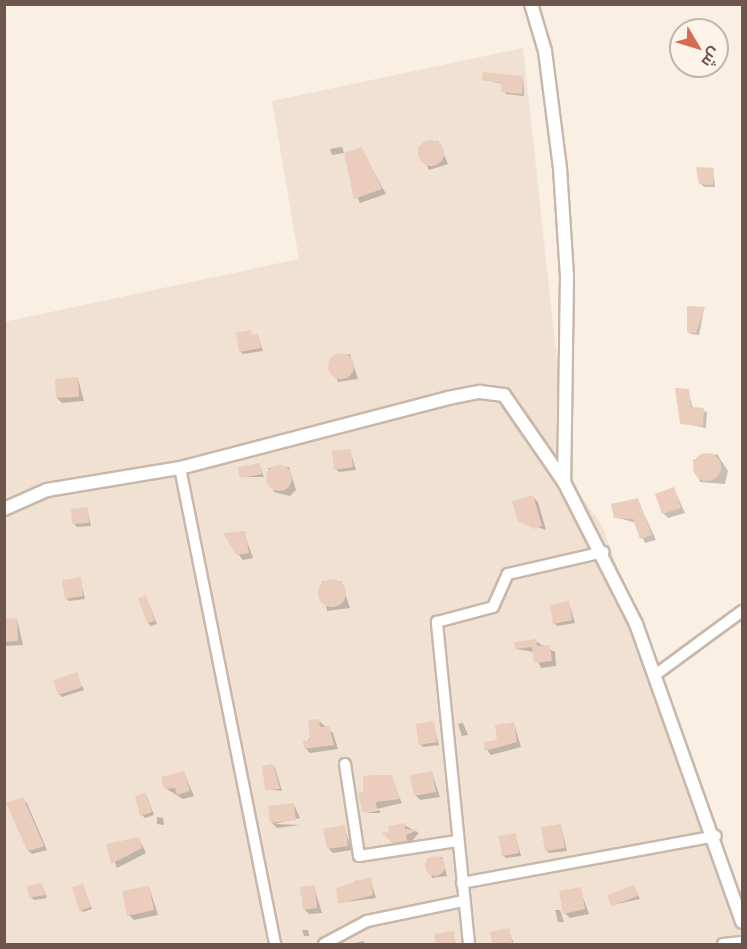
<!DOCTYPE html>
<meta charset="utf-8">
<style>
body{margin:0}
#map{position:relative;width:747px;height:949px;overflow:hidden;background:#f9efe3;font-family:"Exo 2",Cairo,sans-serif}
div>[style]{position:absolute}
.residential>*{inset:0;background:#f0e1d2}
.shadow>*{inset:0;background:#0003}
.building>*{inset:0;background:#ebcdbe}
.round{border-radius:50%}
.roads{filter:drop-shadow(2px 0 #c8b7ab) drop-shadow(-2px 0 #c8b7ab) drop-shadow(0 2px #c8b7ab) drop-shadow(0 -2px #c8b7ab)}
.minor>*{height:10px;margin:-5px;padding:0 5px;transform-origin:5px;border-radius:5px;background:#fff}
.tertiary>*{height:12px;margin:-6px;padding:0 6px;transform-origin:6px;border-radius:6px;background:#fff}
span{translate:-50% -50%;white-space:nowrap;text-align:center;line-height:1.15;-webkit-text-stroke:5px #fdf4e9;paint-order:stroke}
.frame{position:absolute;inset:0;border:6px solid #6e564c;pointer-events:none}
.north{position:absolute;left:669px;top:18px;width:60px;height:60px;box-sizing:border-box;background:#fdf4e9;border:2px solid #c4b5aa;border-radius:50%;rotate:128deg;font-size:16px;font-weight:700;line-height:24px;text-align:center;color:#6e564c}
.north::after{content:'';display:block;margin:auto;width:21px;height:27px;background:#d66b55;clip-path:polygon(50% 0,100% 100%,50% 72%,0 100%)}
</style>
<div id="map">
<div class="residential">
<div style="clip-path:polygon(523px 48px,570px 480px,602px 526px,742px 904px,742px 944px,5px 944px,4px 322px,299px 259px,272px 101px)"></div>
</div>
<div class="shadow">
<div style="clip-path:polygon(523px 78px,524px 96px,506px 94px,503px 84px,484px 80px)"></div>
<div style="clip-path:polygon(438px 141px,448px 164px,429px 170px,418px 148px)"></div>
<div style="clip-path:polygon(342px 147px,344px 153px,332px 155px,330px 149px)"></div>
<div style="clip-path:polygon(361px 149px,386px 194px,360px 203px,351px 185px,356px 183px)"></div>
<div style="clip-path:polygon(713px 169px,715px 187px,704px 187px,700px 183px)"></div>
<div style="clip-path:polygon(704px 309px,699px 335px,691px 334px,688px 332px)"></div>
<div style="clip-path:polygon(258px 336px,263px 351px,243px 354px,240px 351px)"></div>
<div style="clip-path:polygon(350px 354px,358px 379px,338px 382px,330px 358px)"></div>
<div style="clip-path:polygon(78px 379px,84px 401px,62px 403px,57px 398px)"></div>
<div style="clip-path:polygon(688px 390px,693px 409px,707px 412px,706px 428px,681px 423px)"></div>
<div style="clip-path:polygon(350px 450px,356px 470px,339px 472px,336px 469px)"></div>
<div style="clip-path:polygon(717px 454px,728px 471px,725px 484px,700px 482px,693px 460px)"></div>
<div style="clip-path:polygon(259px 465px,264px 477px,241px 477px)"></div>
<div style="clip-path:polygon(289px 467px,296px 490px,290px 496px,274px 492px,268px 468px)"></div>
<div style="clip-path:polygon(674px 489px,685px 513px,668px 518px,663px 513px)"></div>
<div style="clip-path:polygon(533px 497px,538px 502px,546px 530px,519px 521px)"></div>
<div style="clip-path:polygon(637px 499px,656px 540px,645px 543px,636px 523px,615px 517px)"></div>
<div style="clip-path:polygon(87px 509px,91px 526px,77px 527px,74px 524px)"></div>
<div style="clip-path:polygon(244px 533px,253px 558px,243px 560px,238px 554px)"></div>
<div style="clip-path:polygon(80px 579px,85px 599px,69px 601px,66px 598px)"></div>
<div style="clip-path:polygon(322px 581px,341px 581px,350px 608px,327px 611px)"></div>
<div style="clip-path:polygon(146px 597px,157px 624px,151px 626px,148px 623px)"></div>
<div style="clip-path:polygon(569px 603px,575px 623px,557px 626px,554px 623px)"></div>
<div style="clip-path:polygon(17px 619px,23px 645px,4px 646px,4px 620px)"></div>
<div style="clip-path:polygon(535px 641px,555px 652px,556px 666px,541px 668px,534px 652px,516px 649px)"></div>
<div style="clip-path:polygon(76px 674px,84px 690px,62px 697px,59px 694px)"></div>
<div style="clip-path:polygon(318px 720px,333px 733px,338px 749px,310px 753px,305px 748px)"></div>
<div style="clip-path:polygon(433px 723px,439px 745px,423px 747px,420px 744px)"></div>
<div style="clip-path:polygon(463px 723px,468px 735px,462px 736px,458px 724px)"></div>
<div style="clip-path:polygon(514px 724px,521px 747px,491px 755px,487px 750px)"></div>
<div style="clip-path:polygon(273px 766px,275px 768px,282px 791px,266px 789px)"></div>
<div style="clip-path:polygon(184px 773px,194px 796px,183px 799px,165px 788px)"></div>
<div style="clip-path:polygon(432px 773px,440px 797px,420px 800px,415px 795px)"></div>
<div style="clip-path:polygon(365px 777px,391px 777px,402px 803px,364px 812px,360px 794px,365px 793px)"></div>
<div style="clip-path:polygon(146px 794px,154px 815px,145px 818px,142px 815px)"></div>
<div style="clip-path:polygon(22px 799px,27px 803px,47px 850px,32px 854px,28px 850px)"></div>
<div style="clip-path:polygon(294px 805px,300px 818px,274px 824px,300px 825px,277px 828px,272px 823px)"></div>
<div style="clip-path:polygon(380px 810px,380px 813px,365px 813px)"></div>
<div style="clip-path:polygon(157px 817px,163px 818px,164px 825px,157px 824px)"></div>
<div style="clip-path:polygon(404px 825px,419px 833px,409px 844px,396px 846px,385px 834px)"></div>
<div style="clip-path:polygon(561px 826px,567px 851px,549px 853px,546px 850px)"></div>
<div style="clip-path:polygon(344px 827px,352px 850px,333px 853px,328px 848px)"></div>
<div style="clip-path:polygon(515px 834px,521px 856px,506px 858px,503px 855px)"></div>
<div style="clip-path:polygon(139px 839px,146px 853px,117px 868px,108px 845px)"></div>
<div style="clip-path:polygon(442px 857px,447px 876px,432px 878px,427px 859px)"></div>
<div style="clip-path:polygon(370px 879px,376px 898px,339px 903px,355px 881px)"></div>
<div style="clip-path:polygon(42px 885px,47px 898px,34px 900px,31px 897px)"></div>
<div style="clip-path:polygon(83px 886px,92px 909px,83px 912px,81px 910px)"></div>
<div style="clip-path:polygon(149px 887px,158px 915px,134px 920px,129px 915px)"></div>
<div style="clip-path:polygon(314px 887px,322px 913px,309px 914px,304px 909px)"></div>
<div style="clip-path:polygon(634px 887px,640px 899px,612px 905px)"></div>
<div style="clip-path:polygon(580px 889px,589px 914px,570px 918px,565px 913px)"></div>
<div style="clip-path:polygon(555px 910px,560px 910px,564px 922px,558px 922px)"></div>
<div style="clip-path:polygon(508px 929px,514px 944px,483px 944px,493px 943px)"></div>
<div style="clip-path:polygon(302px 930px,308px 930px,309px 936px,304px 936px)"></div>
<div style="clip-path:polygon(363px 941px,366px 944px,351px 944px)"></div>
</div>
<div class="building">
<div style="clip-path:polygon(483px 72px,523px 76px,522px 94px,501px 92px,502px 83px,482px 80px)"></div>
<div class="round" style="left:418px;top:140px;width:26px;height:26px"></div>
<div style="clip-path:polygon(362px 147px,382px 189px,354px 199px,344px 153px)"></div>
<div style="clip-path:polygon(696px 167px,714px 168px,713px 185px,699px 184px)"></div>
<div style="clip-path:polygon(687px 306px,705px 307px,696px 333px,687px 332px)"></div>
<div style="clip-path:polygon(251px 330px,251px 335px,258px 334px,261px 348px,239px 352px,236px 333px)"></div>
<div class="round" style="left:328px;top:353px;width:26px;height:26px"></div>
<div style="clip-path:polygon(78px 377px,79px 397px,56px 398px,55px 379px)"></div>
<div style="clip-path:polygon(675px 388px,689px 389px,691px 407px,704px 408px,703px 426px,680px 424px)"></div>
<div style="clip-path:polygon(351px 449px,353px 467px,334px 470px,332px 451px)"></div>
<div class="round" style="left:693px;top:453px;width:28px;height:28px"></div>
<div style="clip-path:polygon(260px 463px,262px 474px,240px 478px,238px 467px)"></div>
<div class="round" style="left:266px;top:465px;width:26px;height:26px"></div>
<div style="clip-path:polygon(674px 487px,681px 508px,662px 514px,655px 494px)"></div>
<div style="clip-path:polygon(533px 495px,542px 526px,534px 529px,518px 521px,512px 501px)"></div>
<div style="clip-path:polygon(638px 498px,652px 535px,640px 539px,633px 519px,614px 518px,611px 504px)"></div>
<div style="clip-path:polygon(88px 507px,89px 523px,72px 524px,71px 509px)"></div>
<div style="clip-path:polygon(245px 531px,249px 553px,236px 555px,223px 533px)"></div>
<div style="clip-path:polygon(81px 577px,83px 596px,65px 599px,62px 580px)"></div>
<div class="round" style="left:318px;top:579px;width:28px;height:28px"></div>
<div style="clip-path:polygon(146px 595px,155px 621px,147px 623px,138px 598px)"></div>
<div style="clip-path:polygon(569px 601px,572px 620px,553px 624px,550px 605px)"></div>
<div style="clip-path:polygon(17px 618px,18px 641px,4px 642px,4px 619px)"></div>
<div style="clip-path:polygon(536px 639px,537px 646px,550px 645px,552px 661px,534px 663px,532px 647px,515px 649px,514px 642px)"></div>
<div style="clip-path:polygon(77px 672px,82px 687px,58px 695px,53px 680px)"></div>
<div style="clip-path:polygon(319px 719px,320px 727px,329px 726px,334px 745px,304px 749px,303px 741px,310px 740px,308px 720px)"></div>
<div style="clip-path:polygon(434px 721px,437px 742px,419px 745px,416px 724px)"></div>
<div style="clip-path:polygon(514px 722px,517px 742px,485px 751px,484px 742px,497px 740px,495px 725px)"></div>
<div style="clip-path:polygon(273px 764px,280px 789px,265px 790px,262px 766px)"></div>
<div style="clip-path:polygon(184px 771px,190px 791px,177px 795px,175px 788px,164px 789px,161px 777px)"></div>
<div style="clip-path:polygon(432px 771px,436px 792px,414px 796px,410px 775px)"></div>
<div style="clip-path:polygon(373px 775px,392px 775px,400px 799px,376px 802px,377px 809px,362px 812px,358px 793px,363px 792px,363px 776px)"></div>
<div style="clip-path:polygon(146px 793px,152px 812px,140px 816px,135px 796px)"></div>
<div style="clip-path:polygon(23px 797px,44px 846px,32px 850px,27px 850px,6px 803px)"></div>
<div style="clip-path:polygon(294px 803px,296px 820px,270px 823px,268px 806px)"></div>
<div style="clip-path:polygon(405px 823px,405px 829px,418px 830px,406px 835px,407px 841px,392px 843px,382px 833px,389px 831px,388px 826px)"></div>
<div style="clip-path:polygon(561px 824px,565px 848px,545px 851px,541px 827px)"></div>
<div style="clip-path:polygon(345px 825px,348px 846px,327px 849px,323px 829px)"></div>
<div style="clip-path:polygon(516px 833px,519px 853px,502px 856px,499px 836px)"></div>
<div style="clip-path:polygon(139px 837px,142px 848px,111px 864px,106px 844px)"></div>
<div class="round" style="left:425px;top:856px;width:20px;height:20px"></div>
<div style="clip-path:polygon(371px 877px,373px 895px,338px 904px,336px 888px)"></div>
<div style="clip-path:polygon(42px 883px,45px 895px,29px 898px,27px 886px)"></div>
<div style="clip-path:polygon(83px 884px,91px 907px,79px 911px,72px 887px)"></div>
<div style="clip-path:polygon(315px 885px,317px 908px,303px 910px,300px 887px)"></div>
<div style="clip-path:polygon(634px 885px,638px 896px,611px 906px,607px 895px)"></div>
<div style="clip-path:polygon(149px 886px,154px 910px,127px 916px,122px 891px)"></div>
<div style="clip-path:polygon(581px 887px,585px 909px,563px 914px,559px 891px)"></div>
<div style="clip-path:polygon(509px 928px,513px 945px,492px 945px,490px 932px)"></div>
<div style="clip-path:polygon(454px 931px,456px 945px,436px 945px,434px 934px)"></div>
</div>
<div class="roads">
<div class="minor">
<div style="left:180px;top:468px;width:485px;rotate:78.7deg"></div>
<div style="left:655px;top:675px;width:108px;rotate:-36.3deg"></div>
<div style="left:345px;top:764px;width:93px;rotate:81.3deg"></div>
<div style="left:359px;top:856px;width:99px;rotate:-8.7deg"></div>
<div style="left:462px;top:883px;width:258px;rotate:-10.5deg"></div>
<div style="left:324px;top:944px;width:49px;rotate:-28.1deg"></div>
<div style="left:367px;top:921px;width:99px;rotate:-11.7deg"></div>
<div style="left:469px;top:944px;width:324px;rotate:-95.7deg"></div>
<div style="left:437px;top:622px;width:58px;rotate:-15deg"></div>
<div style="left:493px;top:607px;width:36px;rotate:-66deg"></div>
<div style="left:508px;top:574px;width:98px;rotate:-13deg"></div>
<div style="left:723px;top:944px;width:19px;rotate:-6deg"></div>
</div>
<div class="tertiary">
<div style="left:531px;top:4px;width:49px;rotate:73.4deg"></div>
<div style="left:545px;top:51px;width:118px;rotate:82.7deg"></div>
<div style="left:560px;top:168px;width:108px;rotate:86.3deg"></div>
<div style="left:567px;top:276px;width:206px;rotate:90.8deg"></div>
<div style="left:4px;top:509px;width:47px;rotate:-23.8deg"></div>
<div style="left:47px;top:490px;width:135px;rotate:-9.4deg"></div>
<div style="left:180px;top:468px;width:277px;rotate:-14.6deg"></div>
<div style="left:448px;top:398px;width:33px;rotate:-11deg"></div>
<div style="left:480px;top:392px;width:24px;rotate:7deg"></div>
<div style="left:504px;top:395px;width:106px;rotate:55.4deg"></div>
<div style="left:564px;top:482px;width:159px;rotate:63.1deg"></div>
<div style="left:636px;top:624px;width:316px;rotate:70.4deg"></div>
</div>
</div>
<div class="frame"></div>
<div class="north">ش</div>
</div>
